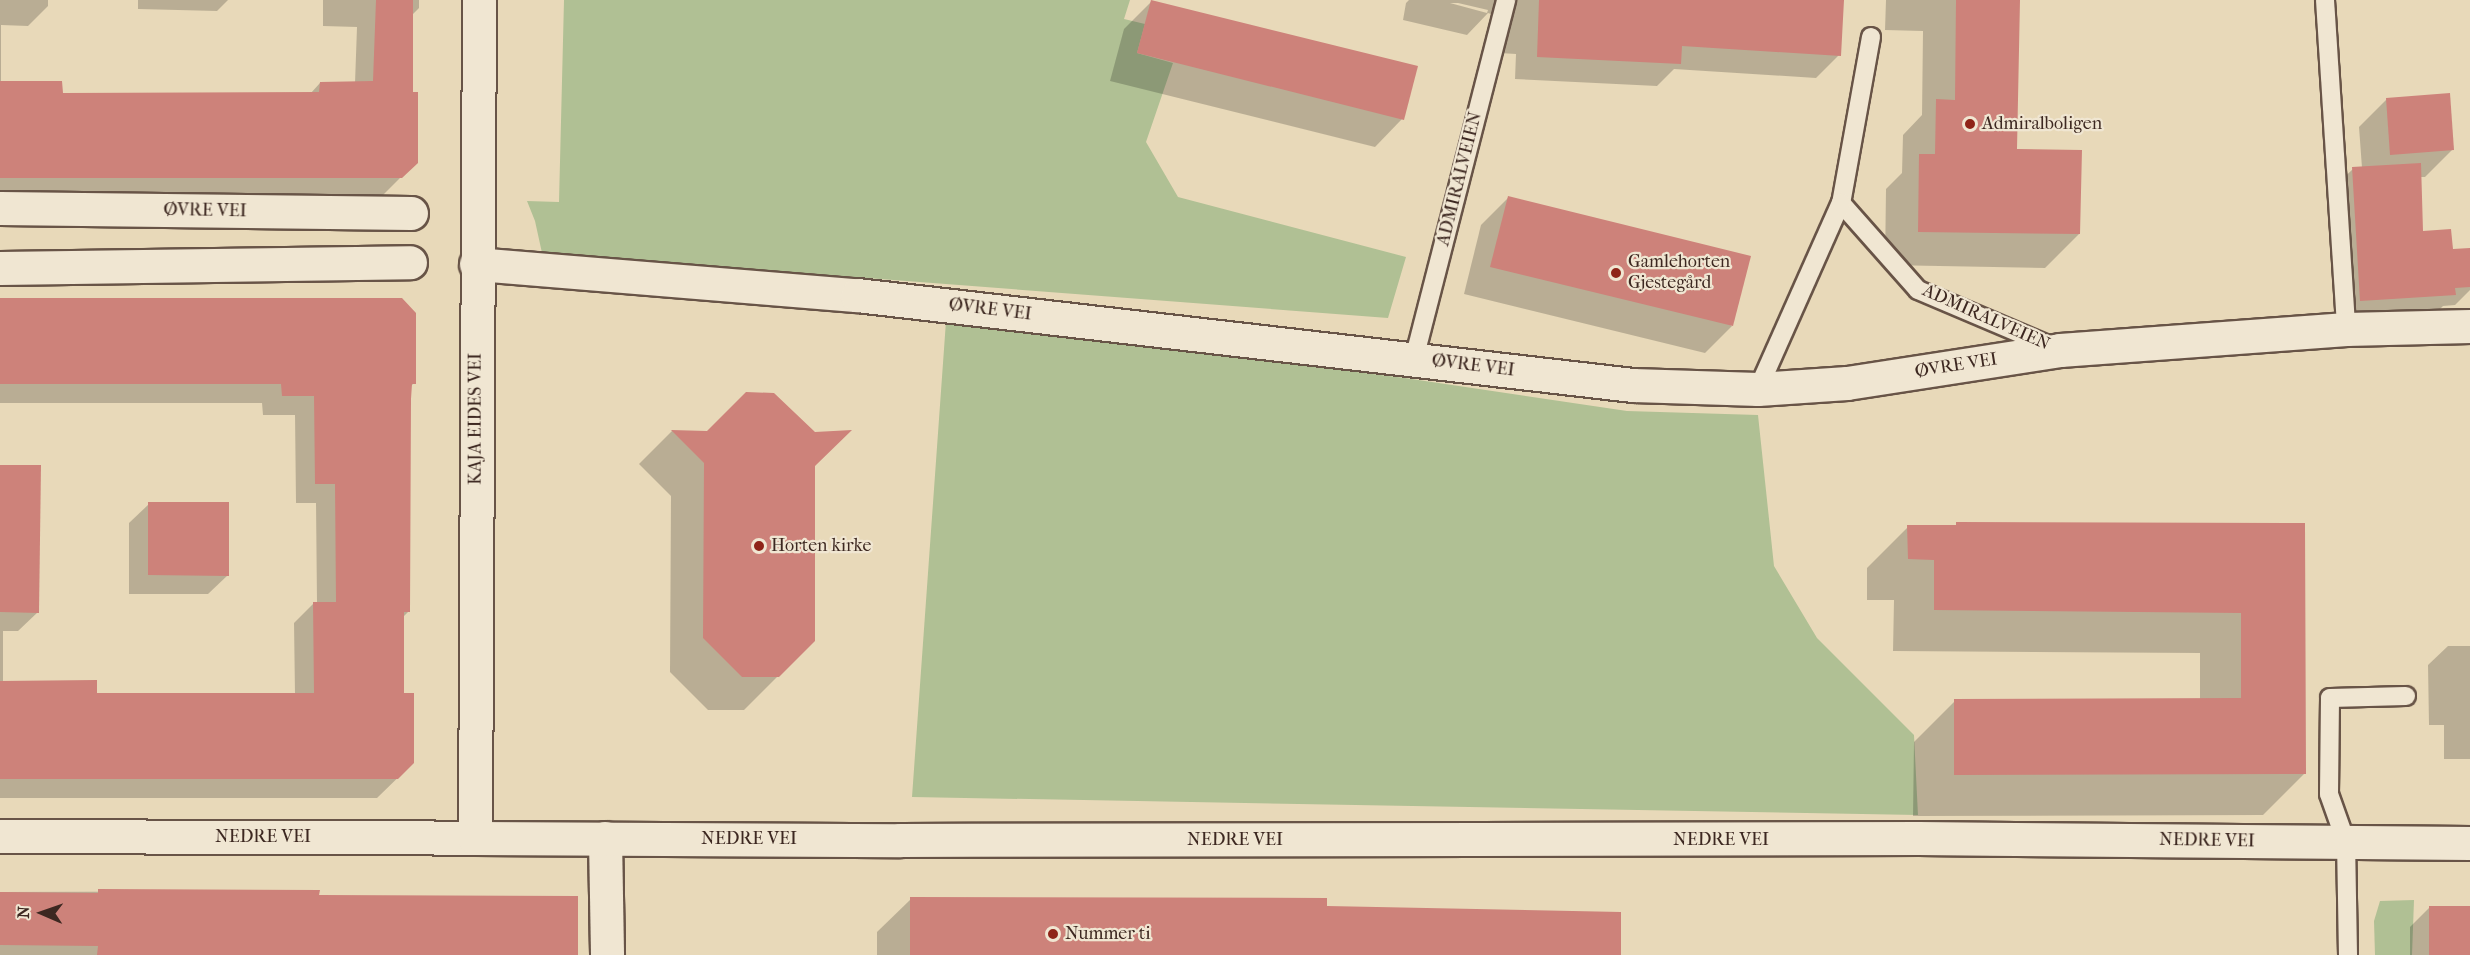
<!DOCTYPE html>
<meta charset="utf-8">
<style>
body{margin:0}
#map{position:relative;width:2470px;height:955px;overflow:hidden;background:#e8d9b9;font-family:"IM FELL French Canon",serif}
div>[style]{position:absolute}
.green>*{inset:0;background:#b0c094}
.shadow>*{inset:0;background:#0003}
.building>*{inset:0;background:#cd827a}
.roads{filter:drop-shadow(2px 0 #685447) drop-shadow(-2px 0 #685447) drop-shadow(0 2px #685447) drop-shadow(0 -2px #685447)}
.service>*{height:18px;margin:-9px;padding:0 9px;transform-origin:9px;border-radius:9px;background:#f0e6d2}
.minor>*{height:33px;margin:-16.5px;padding:0 16.5px;transform-origin:16.5px;border-radius:16.5px;background:#f0e6d2}
.secondary>*{height:33px;margin:-16.5px;padding:0 16.5px;transform-origin:16.5px;border-radius:16.5px;background:#f0e6d2}
.dots>*{width:16px;height:16px;translate:-50% -50%;box-sizing:border-box;border:3px solid #f0e6d2;border-radius:50%}
span{translate:-50% -50%;white-space:nowrap;text-align:center;line-height:1.15;-webkit-text-stroke:4.5px #f0e6d2;paint-order:stroke}
.poi-label{font-size:18px;color:#3d2821}
.left{translate:0 -50%;text-align:left}
.street-label{font-size:18px;color:#3d2821}
.north{position:absolute;left:12px;top:883px;width:60px;height:60px;-webkit-text-stroke:4px #f0e6d2;paint-order:stroke;rotate:272deg;font-size:16px;font-weight:700;line-height:24px;text-align:center;color:#3d2821}
.north::after{content:'';display:block;margin:auto;width:21px;height:27px;background:#3d2821;clip-path:polygon(50% 0,100% 100%,50% 72%,0 100%)}
</style>
<div id="map">
<div class="green">
<div style="clip-path:polygon(564px 0,1130px 0,1124px 19px,1145px 24px,1137px 53px,1173px 63px,1146px 142px,1178px 197px,1406px 257px,1388px 318px,542px 253px,535px 221px,527px 201px,559px 202px)"></div>
<div style="clip-path:polygon(946px 321px,1405px 378px,1627px 411px,1758px 415px,1774px 566px,1817px 638px,1914px 735px,1918px 815px,912px 797px)"></div>
<div style="clip-path:polygon(2414px 900px,2412px 955px,2375px 955px,2374px 921px,2380px 901px)"></div>
</div>
<div class="shadow">
<div style="clip-path:polygon(0 0,48px 0,48px 6px,28px 26px,1px 25px,1px 83px,61px 94px,310px 94px,320px 83px,355px 83px,357px 27px,323px 26px,323px 0,419px 0,419px 8px,412px 15px,412px 94px,416px 162px,381px 197px,0 197px)"></div>
<div style="clip-path:polygon(138px 0,228px 0,217px 11px,138px 9px)"></div>
<div style="clip-path:polygon(evenodd,1409px 0,1843px 0,1839px 55px,1816px 78px,1674px 69px,1657px 86px,1515px 79px,1516px 54px,1499px 53px,1491px 14px,1488px 13px,1467px 35px,1403px 20px,1406px 3px,1409px 0,1450px 3px,1458px 3px,1488px 10px,1487px 13px,1450px 3px)"></div>
<div style="clip-path:polygon(1886px 0,2018px 0,2015px 150px,2079px 234px,2045px 268px,1885px 265px,1886px 189px,1902px 173px,1903px 135px,1922px 115px,1923px 31px,1885px 30px)"></div>
<div style="clip-path:polygon(1152px 1px,1402px 119px,1375px 147px,1110px 81px,1124px 29px)"></div>
<div style="clip-path:polygon(2387px 99px,2453px 149px,2425px 177px,2420px 177px,2421px 232px,2452px 250px,2470px 249px,2470px 290px,2455px 305px,2443px 306px,2435px 314px,2341px 320px,2333px 188px,2353px 169px,2362px 168px,2359px 127px)"></div>
<div style="clip-path:polygon(1508px 198px,1732px 326px,1705px 353px,1464px 294px,1481px 225px)"></div>
<div style="clip-path:polygon(0 300px,414px 383px,410px 387px,409px 611px,403px 617px,403px 694px,413px 763px,377px 798px,0 798px,0 467px,38px 612px,18px 631px,3px 631px,3px 682px,96px 695px,295px 695px,294px 623px,314px 603px,317px 603px,316px 503px,296px 503px,295px 415px,263px 415px,262px 403px,0 403px)"></div>
<div style="clip-path:polygon(672px 431px,814px 433px,814px 640px,744px 710px,708px 710px,670px 672px,671px 496px,639px 464px)"></div>
<div style="clip-path:polygon(149px 504px,228px 575px,208px 594px,129px 594px,129px 523px)"></div>
<div style="clip-path:polygon(1957px 524px,2303px 525px,2304px 774px,2263px 815px,1913px 816px,1914px 742px,1955px 701px,2200px 700px,2200px 653px,1893px 651px,1894px 600px,1867px 600px,1867px 568px,1908px 527px,1954px 527px)"></div>
<div style="clip-path:polygon(2448px 646px,2470px 646px,2470px 759px,2444px 759px,2444px 725px,2429px 725px,2428px 665px)"></div>
<div style="clip-path:polygon(318px 891px,318px 897px,576px 955px,0 955px,0 892px)"></div>
<div style="clip-path:polygon(911px 899px,1325px 908px,1619px 955px,877px 955px,877px 932px)"></div>
<div style="clip-path:polygon(2429px 908px,2470px 908px,2470px 955px,2410px 955px,2410px 927px)"></div>
</div>
<div class="building">
<div style="clip-path:polygon(376px 0,413px 0,413px 92px,418px 92px,418px 163px,402px 178px,0 178px,0 81px,62px 81px,63px 93px,319px 92px,320px 82px,373px 81px)"></div>
<div style="clip-path:polygon(1151px 0,1418px 66px,1404px 120px,1137px 53px)"></div>
<div style="clip-path:polygon(1539px 0,1844px 0,1841px 56px,1682px 46px,1681px 64px,1537px 57px)"></div>
<div style="clip-path:polygon(1956px 0,2020px 0,2017px 149px,2082px 150px,2080px 234px,1918px 232px,1919px 154px,1935px 154px,1936px 99px,1955px 100px)"></div>
<div style="clip-path:polygon(2450px 93px,2454px 150px,2390px 155px,2386px 98px)"></div>
<div style="clip-path:polygon(2421px 163px,2423px 231px,2451px 229px,2453px 249px,2470px 248px,2470px 287px,2455px 288px,2456px 295px,2360px 301px,2352px 167px)"></div>
<div style="clip-path:polygon(1508px 196px,1751px 256px,1733px 326px,1490px 267px)"></div>
<div style="clip-path:polygon(0 298px,402px 298px,416px 313px,416px 384px,412px 384px,411px 399px,410px 612px,404px 612px,404px 693px,414px 693px,414px 763px,398px 779px,0 779px,0 681px,97px 680px,97px 693px,314px 693px,313px 602px,336px 602px,335px 484px,315px 484px,314px 396px,282px 396px,281px 384px,0 384px)"></div>
<div style="clip-path:polygon(746px 392px,774px 393px,815px 432px,852px 430px,815px 466px,815px 641px,779px 677px,742px 677px,703px 638px,704px 463px,671px 430px,707px 431px)"></div>
<div style="clip-path:polygon(0 465px,41px 465px,39px 613px,0 612px)"></div>
<div style="clip-path:polygon(148px 502px,229px 502px,229px 576px,148px 575px)"></div>
<div style="clip-path:polygon(1956px 522px,2305px 523px,2306px 774px,1954px 775px,1954px 699px,2241px 698px,2241px 613px,1934px 610px,1934px 560px,1908px 559px,1907px 525px,1956px 525px)"></div>
<div style="clip-path:polygon(98px 889px,320px 890px,319px 895px,578px 896px,578px 955px,97px 955px,98px 946px,0 945px,0 892px,98px 893px)"></div>
<div style="clip-path:polygon(910px 897px,1327px 898px,1327px 906px,1621px 912px,1621px 955px,910px 955px)"></div>
<div style="clip-path:polygon(2429px 906px,2470px 906px,2470px 955px,2429px 955px)"></div>
</div>
<div class="roads">
<div class="service">
<div style="left:2325px;top:0;width:330px;rotate:86.3deg"></div>
<div style="left:1871px;top:37px;width:169px;rotate:100.2deg"></div>
<div style="left:1841px;top:203px;width:116px;rotate:48.5deg"></div>
<div style="left:1918px;top:290px;width:146px;rotate:23deg"></div>
<div style="left:1414px;top:359px;width:371px;rotate:-75.6deg"></div>
<div style="left:1758px;top:389px;width:204px;rotate:-66deg"></div>
<div style="left:2348px;top:955px;width:113px;rotate:-91deg"></div>
<div style="left:2346px;top:842px;width:51px;rotate:-109.5deg"></div>
<div style="left:2329px;top:794px;width:96px;rotate:-89.4deg"></div>
<div style="left:2330px;top:698px;width:76px;rotate:-1.5deg"></div>
</div>
<div class="minor">
<div style="left:0;top:208px;width:411px;rotate:0.7deg"></div>
<div style="left:476px;top:264px;width:382px;rotate:4.7deg"></div>
<div style="left:857px;top:295px;width:781px;rotate:6.62deg"></div>
<div style="left:1633px;top:385px;width:125px;rotate:1.8deg"></div>
<div style="left:1758px;top:389px;width:89px;rotate:-3.9deg"></div>
<div style="left:1847px;top:383px;width:216px;rotate:-8.8deg"></div>
<div style="left:2060px;top:350px;width:287px;rotate:-4.2deg"></div>
<div style="left:2346px;top:329px;width:124px;rotate:-1.4deg"></div>
<div style="left:0;top:268px;width:410px;rotate:-0.8deg"></div>
<div style="left:0;top:836px;width:475px;rotate:0.2deg"></div>
<div style="left:475px;top:838px;width:838px;rotate:-89.73deg"></div>
<div style="left:605px;top:838px;width:117px;rotate:89deg"></div>
</div>
<div class="secondary">
<div style="left:475px;top:838px;width:425px;rotate:0.3deg"></div>
<div style="left:900px;top:840px;width:1018px;rotate:-0.11deg"></div>
<div style="left:1918px;top:838px;width:552px;rotate:0.52deg"></div>
</div>
</div>
<div class="dots">
<div style="left:1970px;top:124px;background:#8f2418"></div>
<div style="left:1616px;top:273px;background:#8f2418"></div>
<div style="left:759px;top:546px;background:#8f2418"></div>
<div style="left:1053px;top:934px;background:#8f2418"></div>
</div>
<div class="poi-label">
<span class="left" style="left:1982px;top:124px">Admiralboligen</span>
<span class="left" style="left:1628px;top:273px">Gamlehorten<br>Gjestegård</span>
<span class="left" style="left:771px;top:546px">Horten kirke</span>
<span class="left" style="left:1065px;top:934px">Nummer ti</span>
</div>
<div class="street-label">
<span style="left:1460px;top:179px;rotate:-76deg">ADMIRALVEIEN</span>
<span style="left:205px;top:211px;rotate:1deg">ØVRE VEI</span>
<span style="left:990px;top:310px;rotate:7deg">ØVRE VEI</span>
<span style="left:1986px;top:318px;rotate:24deg">ADMIRALVEIEN</span>
<span style="left:1473px;top:366px;rotate:7deg">ØVRE VEI</span>
<span style="left:1956px;top:366px;rotate:-9deg">ØVRE VEI</span>
<span style="left:476px;top:419px;rotate:-90deg">KAJA EIDES VEI</span>
<span style="left:263px;top:837px">NEDRE VEI</span>
<span style="left:749px;top:839px">NEDRE VEI</span>
<span style="left:1235px;top:840px">NEDRE VEI</span>
<span style="left:1721px;top:840px">NEDRE VEI</span>
<span style="left:2207px;top:841px;rotate:1deg">NEDRE VEI</span>
</div>
<div class="north">N</div>
</div>
